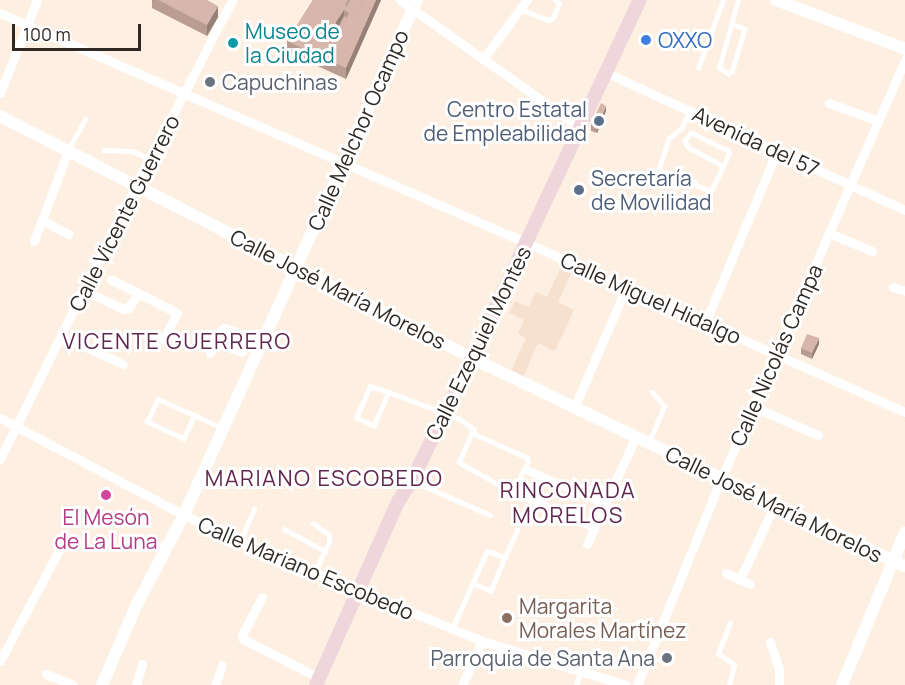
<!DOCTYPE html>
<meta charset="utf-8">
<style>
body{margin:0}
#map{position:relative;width:905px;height:685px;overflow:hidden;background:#fdefe1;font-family:Manrope,sans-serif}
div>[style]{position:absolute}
.built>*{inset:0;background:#f5e1ce}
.service>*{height:4.5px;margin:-2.25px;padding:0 2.25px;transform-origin:2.25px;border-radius:2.25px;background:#fff}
.pedestrian>*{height:8px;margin:-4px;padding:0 4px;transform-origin:4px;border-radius:4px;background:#fff}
.minor>*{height:9px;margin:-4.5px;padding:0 4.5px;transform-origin:4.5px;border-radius:4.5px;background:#fff}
.tertiary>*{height:12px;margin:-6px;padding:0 6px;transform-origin:6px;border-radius:6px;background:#fff}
.secondary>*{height:14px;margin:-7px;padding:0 7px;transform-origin:7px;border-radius:7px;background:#eed6dc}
.wall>*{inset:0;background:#b99d93}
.shaded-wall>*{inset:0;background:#968078}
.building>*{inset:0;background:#d7b7ab}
.dots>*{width:16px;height:16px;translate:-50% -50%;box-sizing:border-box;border:3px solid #fff;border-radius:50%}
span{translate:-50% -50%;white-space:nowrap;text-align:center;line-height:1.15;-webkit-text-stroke:6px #fff;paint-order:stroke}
.culture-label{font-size:21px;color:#0d838f}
.left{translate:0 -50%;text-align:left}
.shop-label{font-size:21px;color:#366cbe}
.worship-label{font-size:21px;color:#5b616d}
.right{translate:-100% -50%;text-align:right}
.service-label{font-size:21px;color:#4e5e75}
.street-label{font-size:21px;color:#2e2924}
.hotel-label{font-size:21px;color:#b23c85}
.education-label{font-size:21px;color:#785e54}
.neighbourhood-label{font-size:22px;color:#62274f;letter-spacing:1.5px}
.scale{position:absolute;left:12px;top:24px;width:129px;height:27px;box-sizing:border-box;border:3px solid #2e2924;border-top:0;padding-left:8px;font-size:18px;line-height:21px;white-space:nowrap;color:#2e2924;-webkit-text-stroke:4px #fff;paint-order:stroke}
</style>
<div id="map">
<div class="built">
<div style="clip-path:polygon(562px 265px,573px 270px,558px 302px,574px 310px,555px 351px,538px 343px,523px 377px,511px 371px,526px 338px,518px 334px,524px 320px,509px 313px,515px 301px,529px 307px,536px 292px,547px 297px)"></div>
</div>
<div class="service">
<div style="left:520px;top:9px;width:31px;rotate:21deg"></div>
<div style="left:549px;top:20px;width:4px;rotate:-27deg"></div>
<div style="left:553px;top:18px;width:15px;rotate:-67deg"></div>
<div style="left:559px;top:4px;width:6px;rotate:-135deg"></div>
<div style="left:733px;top:24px;width:13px;rotate:23deg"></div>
<div style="left:745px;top:29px;width:45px;rotate:106.8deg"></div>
<div style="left:732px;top:72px;width:4px;rotate:153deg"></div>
<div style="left:728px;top:74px;width:11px;rotate:-146deg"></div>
<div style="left:719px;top:68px;width:71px;rotate:-74.4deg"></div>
<div style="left:698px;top:68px;width:72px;rotate:-69.8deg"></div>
<div style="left:690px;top:111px;width:19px;rotate:115deg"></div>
<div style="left:682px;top:128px;width:17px;rotate:140deg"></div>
<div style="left:669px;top:139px;width:33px;rotate:108deg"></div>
<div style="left:659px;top:170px;width:56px;rotate:22deg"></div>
<div style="left:711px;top:191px;width:41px;rotate:-64.1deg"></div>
<div style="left:729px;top:154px;width:3px;rotate:-108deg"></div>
<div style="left:728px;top:151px;width:41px;rotate:-154.1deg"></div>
<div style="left:691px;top:133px;width:10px;rotate:127deg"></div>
<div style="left:685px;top:141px;width:7px;rotate:63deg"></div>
<div style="left:688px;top:147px;width:40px;rotate:28deg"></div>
<div style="left:68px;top:150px;width:35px;rotate:-61deg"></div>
<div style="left:104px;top:150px;width:28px;rotate:2deg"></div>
<div style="left:132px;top:151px;width:21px;rotate:23deg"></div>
<div style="left:389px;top:392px;width:37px;rotate:114deg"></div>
<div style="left:374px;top:426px;width:20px;rotate:-156deg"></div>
<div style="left:356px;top:418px;width:35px;rotate:-66deg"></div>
<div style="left:370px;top:386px;width:20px;rotate:18deg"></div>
<div style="left:389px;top:392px;width:76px;rotate:20.8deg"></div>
<div style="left:460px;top:419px;width:17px;rotate:36deg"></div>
<div style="left:474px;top:429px;width:36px;rotate:114deg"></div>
<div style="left:459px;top:462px;width:61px;rotate:29.5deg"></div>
<div style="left:512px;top:492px;width:34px;rotate:-62deg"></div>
<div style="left:528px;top:462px;width:4px;rotate:-104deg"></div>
<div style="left:527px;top:458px;width:59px;rotate:-156deg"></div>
<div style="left:195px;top:415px;width:26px;rotate:115deg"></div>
<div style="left:184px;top:439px;width:41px;rotate:-155.3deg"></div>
<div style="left:147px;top:422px;width:25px;rotate:-64deg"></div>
<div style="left:158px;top:399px;width:71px;rotate:24deg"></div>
<div style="left:649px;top:442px;width:39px;rotate:-67deg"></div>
<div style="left:664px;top:406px;width:18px;rotate:-131deg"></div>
<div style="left:413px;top:481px;width:84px;rotate:23.8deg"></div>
<div style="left:313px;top:523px;width:19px;rotate:35deg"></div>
<div style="left:329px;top:534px;width:7px;rotate:82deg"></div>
<div style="left:330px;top:541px;width:11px;rotate:117deg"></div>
<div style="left:284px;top:529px;width:47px;rotate:28.2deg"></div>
<div style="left:325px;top:551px;width:24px;rotate:114deg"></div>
<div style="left:240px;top:542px;width:36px;rotate:-67deg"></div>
<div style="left:505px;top:557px;width:30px;rotate:-66deg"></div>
<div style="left:452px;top:629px;width:85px;rotate:-65.8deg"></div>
<div style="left:487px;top:551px;width:19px;rotate:18deg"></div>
<div style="left:505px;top:557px;width:37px;rotate:112deg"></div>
<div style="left:491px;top:591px;width:19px;rotate:-159deg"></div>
<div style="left:576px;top:685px;width:15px;rotate:-70deg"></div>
<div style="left:729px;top:685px;width:21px;rotate:-76deg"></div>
<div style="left:734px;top:665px;width:19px;rotate:-145deg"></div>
<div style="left:718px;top:654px;width:33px;rotate:-69deg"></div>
</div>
<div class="pedestrian">
<div style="left:529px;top:471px;width:83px;rotate:23.5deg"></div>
<div style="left:517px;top:493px;width:85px;rotate:24.4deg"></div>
</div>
<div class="minor">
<div style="left:400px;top:0;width:222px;rotate:35.3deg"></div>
<div style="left:0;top:13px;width:575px;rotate:23.58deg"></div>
<div style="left:527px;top:243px;width:414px;rotate:24.1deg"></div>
<div style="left:483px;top:59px;width:74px;rotate:-53.3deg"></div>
<div style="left:607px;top:73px;width:328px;rotate:24.7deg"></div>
<div style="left:0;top:93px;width:100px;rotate:-68.3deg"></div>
<div style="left:829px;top:103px;width:50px;rotate:19.9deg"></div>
<div style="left:42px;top:220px;width:30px;rotate:28deg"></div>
<div style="left:829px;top:233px;width:47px;rotate:22.7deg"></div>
<div style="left:34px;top:241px;width:96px;rotate:-69.3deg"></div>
<div style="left:893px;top:287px;width:13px;rotate:18deg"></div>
<div style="left:83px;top:290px;width:45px;rotate:24.9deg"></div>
<div style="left:124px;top:309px;width:5px;rotate:-11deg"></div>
<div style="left:129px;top:308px;width:17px;rotate:-59deg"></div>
<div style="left:138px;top:293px;width:30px;rotate:-154deg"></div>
<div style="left:138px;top:293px;width:44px;rotate:27.1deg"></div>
<div style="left:177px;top:313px;width:30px;rotate:118deg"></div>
<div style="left:705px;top:323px;width:186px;rotate:-67.3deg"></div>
<div style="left:61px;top:336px;width:68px;rotate:24.3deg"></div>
<div style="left:215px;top:342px;width:29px;rotate:20deg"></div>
<div style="left:210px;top:353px;width:25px;rotate:-64deg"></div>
<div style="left:221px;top:330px;width:4px;rotate:-27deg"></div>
<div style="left:225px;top:328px;width:39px;rotate:21deg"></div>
<div style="left:754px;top:407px;width:70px;rotate:23.6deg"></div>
<div style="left:574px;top:408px;width:131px;rotate:-66.6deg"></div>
<div style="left:0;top:418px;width:208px;rotate:27.8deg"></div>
<div style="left:184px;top:515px;width:62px;rotate:25.7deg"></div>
<div style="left:240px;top:542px;width:261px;rotate:22.2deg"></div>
<div style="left:482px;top:641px;width:151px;rotate:17deg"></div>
<div style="left:0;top:459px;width:231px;rotate:-63.8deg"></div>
<div style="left:102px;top:252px;width:284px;rotate:-62.7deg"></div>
<div style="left:587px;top:544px;width:116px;rotate:-65.6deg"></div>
<div style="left:726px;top:573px;width:26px;rotate:25deg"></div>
<div style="left:740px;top:579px;width:83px;rotate:-65deg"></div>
<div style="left:262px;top:597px;width:43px;rotate:117.8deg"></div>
<div style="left:242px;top:635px;width:4px;rotate:76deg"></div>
<div style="left:243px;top:639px;width:85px;rotate:27.2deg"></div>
<div style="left:770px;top:642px;width:29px;rotate:72deg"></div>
<div style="left:779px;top:670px;width:15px;rotate:90deg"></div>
<div style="left:0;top:661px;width:140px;rotate:-62deg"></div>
<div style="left:46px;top:674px;width:29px;rotate:22deg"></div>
<div style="left:136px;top:685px;width:22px;rotate:-74deg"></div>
<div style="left:215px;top:685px;width:21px;rotate:-71deg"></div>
<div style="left:462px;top:685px;width:48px;rotate:-65.6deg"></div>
<div style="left:637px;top:685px;width:222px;rotate:-67.8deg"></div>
<div style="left:721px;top:479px;width:459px;rotate:-66.3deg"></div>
</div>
<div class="tertiary">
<div style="left:776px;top:0;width:138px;rotate:20.8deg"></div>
<div style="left:0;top:116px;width:530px;rotate:27.14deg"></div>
<div style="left:472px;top:358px;width:480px;rotate:25.7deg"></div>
<div style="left:102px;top:685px;width:88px;rotate:-66.6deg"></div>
<div style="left:137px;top:604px;width:101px;rotate:-62.2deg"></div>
<div style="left:184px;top:515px;width:565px;rotate:-65.66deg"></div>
<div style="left:842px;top:685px;width:165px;rotate:-67.6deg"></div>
</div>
<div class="secondary">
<div style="left:316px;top:685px;width:201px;rotate:-65.9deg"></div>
<div style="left:398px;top:502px;width:26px;rotate:-58deg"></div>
<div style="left:412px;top:480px;width:136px;rotate:-63.8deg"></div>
<div style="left:472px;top:358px;width:395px;rotate:-64.9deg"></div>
</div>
<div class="wall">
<div style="clip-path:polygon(152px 0,207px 0,218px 17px,207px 36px,152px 8px)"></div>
<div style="clip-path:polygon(313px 0,381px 0,346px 79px,287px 52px,287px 41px)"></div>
<div style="clip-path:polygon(606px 111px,597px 133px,591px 131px,591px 125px)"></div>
<div style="clip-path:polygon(819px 344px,812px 359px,801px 354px,801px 348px)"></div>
</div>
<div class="shaded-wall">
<div style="clip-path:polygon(376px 0,381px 0,346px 79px,346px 68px)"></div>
<div style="clip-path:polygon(218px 6px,218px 17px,207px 36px,207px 25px)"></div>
<div style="clip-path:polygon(344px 10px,344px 21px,336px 35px,335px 29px,336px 22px)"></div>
<div style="clip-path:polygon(606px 106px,606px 111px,597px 133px,597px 127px)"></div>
<div style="clip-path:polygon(819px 338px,819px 344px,812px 359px,812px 353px)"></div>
</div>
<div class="building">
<div style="clip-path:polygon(158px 0,207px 0,218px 6px,207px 25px)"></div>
<div style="clip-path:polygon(evenodd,313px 0,348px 0,345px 5px,358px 13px,364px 0,376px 0,346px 68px,287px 41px,313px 0,344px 10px,349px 13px,341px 32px,335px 29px,336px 22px,344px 10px)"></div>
<div style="clip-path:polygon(350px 0,364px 0,358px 13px,347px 6px)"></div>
<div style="clip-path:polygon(344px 16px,347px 18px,341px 32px,337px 30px)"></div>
<div style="clip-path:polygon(601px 103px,606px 106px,597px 127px,591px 125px)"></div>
<div style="clip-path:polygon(807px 334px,819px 338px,812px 353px,801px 348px)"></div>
</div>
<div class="dots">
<div style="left:646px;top:40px;background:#3f7fe0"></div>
<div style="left:233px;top:43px;background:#0f9aa8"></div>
<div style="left:210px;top:82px;background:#6b7280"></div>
<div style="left:599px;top:121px;background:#5c6f8a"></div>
<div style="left:579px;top:190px;background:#5c6f8a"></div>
<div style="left:106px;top:495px;background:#d1479c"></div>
<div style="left:507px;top:618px;background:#8d6e63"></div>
<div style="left:667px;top:658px;background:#6b7280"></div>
</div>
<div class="culture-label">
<span class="left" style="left:245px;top:43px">Museo de<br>la Ciudad</span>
</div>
<div class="shop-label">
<span class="left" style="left:658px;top:40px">OXXO</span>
</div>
<div class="worship-label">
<span class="left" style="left:222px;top:82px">Capuchinas</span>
<span class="right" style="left:655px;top:658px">Parroquia de Santa Ana</span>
</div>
<div class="service-label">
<span class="right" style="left:587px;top:121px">Centro Estatal<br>de Empleabilidad</span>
<span class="left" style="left:591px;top:190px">Secretaría<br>de Movilidad</span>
</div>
<div class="street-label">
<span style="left:358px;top:130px;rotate:-66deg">Calle Melchor Ocampo</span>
<span style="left:756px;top:141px;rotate:25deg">Avenida del 57</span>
<span style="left:124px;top:213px;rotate:-63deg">Calle Vicente Guerrero</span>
<span style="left:338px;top:289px;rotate:27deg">Calle José María Morelos</span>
<span style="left:651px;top:298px;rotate:24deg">Calle Miguel Hidalgo</span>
<span style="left:478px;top:343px;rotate:-64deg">Calle Ezequiel Montes</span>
<span style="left:776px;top:355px;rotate:-66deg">Calle Nicolás Campa</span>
<span style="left:774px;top:504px;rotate:26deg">Calle José María Morelos</span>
<span style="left:306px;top:568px;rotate:23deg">Calle Mariano Escobedo</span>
</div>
<div class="hotel-label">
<span style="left:106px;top:529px">El Mesón<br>de La Luna</span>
</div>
<div class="education-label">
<span class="left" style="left:519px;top:618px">Margarita<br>Morales Martínez</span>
</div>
<div class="neighbourhood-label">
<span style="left:177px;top:342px">VICENTE GUERRERO</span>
<span style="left:324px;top:479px">MARIANO ESCOBEDO</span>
<span style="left:568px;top:503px">RINCONADA<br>MORELOS</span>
</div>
<div class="scale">100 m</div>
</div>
